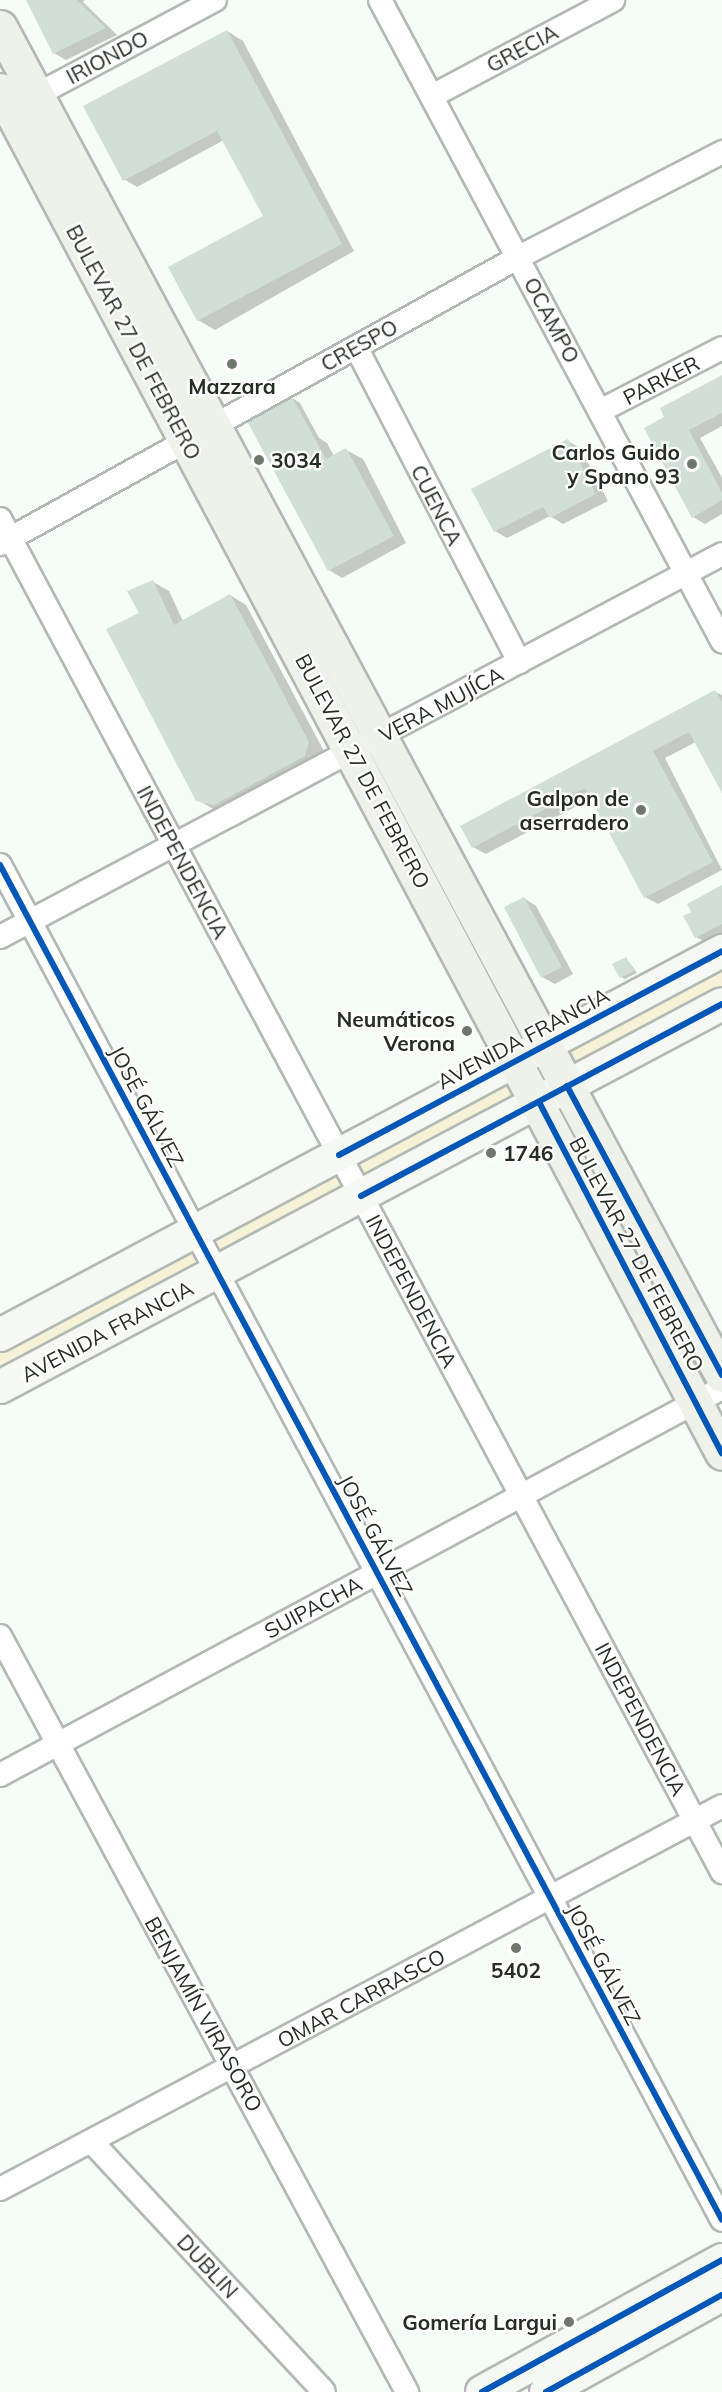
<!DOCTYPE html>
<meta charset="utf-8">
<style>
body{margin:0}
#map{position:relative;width:722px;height:2392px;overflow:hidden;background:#f6fcf6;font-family:Mulish,sans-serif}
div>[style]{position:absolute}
.green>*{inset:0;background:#f5f2d7}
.shadow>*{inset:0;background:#0003}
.building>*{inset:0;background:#d1dfd8}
.roads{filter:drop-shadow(2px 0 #b2b9b2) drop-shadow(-2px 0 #b2b9b2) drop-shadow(0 2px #b2b9b2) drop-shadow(0 -2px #b2b9b2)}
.street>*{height:22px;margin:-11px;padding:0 11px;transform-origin:11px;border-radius:11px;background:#fefffe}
.secondary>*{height:32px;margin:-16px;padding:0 16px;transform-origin:16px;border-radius:16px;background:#f6f8f4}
.primary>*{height:33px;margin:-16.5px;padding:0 16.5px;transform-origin:16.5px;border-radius:16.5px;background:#eef2eb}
.cycleway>*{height:6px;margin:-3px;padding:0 3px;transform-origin:3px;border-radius:3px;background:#0057b8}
.dots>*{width:16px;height:16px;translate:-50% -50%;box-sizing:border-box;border:3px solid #fff;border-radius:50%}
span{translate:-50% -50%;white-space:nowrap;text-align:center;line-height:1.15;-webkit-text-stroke:4.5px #fff;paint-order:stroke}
.street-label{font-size:21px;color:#252e25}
.poi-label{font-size:21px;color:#252e25;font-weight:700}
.right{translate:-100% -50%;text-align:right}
.left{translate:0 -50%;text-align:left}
</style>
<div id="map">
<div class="green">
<div style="clip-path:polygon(722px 951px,722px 1004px,0 1387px,0 1335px)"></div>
</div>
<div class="shadow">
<div style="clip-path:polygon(27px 0,85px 0,83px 2px,117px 35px,66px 60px,54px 53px)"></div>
<div style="clip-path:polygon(227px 31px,243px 41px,354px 251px,215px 330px,198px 320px,265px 217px,224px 140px,137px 187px,124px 179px)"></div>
<div style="clip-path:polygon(722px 377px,722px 426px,700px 438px,722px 478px,722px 514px,705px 524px,693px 517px,667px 417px)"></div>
<div style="clip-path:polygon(292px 398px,300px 403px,319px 438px,327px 443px,334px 456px,346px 450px,363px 459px,406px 543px,342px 578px,329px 570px)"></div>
<div style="clip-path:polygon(568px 441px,580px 448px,608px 501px,563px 524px,550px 516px,507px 538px,495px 531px)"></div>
<div style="clip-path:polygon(153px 582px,169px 591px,183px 621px,230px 595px,246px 605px,325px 753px,232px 813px,215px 810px,198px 800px,141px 613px)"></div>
<div style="clip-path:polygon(715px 692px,722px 695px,722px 790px,696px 742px,665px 758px,722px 870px,658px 904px,645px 897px,592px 798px,486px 854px,473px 847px)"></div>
<div style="clip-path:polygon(722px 887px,722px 937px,709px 944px,696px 937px,693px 912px)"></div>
<div style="clip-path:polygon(524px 898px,536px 906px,573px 974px,555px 984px,542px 977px)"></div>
<div style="clip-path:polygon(626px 958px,637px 973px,625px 979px,621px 977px)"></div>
</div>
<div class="building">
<div style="clip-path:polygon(26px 0,77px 0,106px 28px,53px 54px)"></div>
<div style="clip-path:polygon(227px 30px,342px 244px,197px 321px,168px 267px,263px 216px,217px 131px,123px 181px,83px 106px)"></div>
<div style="clip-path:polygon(722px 375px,722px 413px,689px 430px,722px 493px,722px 500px,692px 518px,644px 428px,664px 417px,660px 408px)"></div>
<div style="clip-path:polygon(292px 397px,326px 459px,346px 448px,394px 536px,328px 571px,247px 421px)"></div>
<div style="clip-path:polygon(568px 439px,596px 494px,550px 518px,543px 507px,494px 532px,471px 489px)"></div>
<div style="clip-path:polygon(153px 580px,174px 625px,230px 594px,309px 742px,305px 756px,214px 805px,196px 801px,106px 629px,139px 613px,127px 591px)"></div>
<div style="clip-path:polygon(715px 690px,722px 702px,722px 793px,689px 732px,653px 751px,713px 862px,644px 898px,585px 788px,472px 848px,460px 826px)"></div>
<div style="clip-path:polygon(722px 885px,722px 924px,695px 938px,683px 916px,691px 912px,687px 904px)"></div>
<div style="clip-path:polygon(524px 897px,562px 967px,541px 978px,504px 907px)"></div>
<div style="clip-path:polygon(626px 957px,634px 971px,620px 978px,612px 964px)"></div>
</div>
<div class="roads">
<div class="street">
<div style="left:380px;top:0;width:727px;rotate:61.92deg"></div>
<div style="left:432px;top:96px;width:205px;rotate:-27.9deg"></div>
<div style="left:25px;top:101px;width:215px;rotate:-28deg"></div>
<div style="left:356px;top:347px;width:355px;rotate:62.6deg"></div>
<div style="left:600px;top:411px;width:137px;rotate:-27.3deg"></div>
<div style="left:0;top:519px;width:1534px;rotate:61.91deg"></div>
<div style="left:0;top:544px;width:593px;rotate:-28.94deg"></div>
<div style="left:519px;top:257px;width:229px;rotate:-27.3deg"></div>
<div style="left:0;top:865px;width:1535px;rotate:61.95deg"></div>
<div style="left:0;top:937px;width:817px;rotate:-27.94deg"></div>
<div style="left:0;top:1636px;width:859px;rotate:61.7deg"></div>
<div style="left:0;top:1775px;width:819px;rotate:-28.19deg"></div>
<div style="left:91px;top:2141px;width:342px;rotate:47.1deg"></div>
<div style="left:0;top:2189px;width:817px;rotate:-27.94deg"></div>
</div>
<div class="secondary">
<div style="left:0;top:1335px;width:818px;rotate:-28.01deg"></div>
<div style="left:0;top:1387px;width:817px;rotate:-27.94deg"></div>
<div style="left:482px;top:2392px;width:274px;rotate:-28.8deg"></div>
<div style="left:546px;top:2392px;width:201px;rotate:-28.9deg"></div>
</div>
<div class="primary">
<div style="left:0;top:27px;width:1529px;rotate:61.83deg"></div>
<div style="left:0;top:90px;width:1542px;rotate:62.09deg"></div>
</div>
</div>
<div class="cycleway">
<div style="left:0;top:865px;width:1535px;rotate:61.95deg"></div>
<div style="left:567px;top:1086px;width:328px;rotate:61.8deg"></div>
<div style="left:539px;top:1102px;width:396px;rotate:62.5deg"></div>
<div style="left:339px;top:1155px;width:434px;rotate:-28deg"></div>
<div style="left:361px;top:1196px;width:409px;rotate:-28deg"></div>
<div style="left:482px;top:2392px;width:274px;rotate:-28.8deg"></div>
<div style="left:546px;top:2392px;width:201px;rotate:-28.9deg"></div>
</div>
<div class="dots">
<div style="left:232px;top:364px;background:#6e766e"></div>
<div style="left:259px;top:460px;background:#6e766e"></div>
<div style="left:692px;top:464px;background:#6e766e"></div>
<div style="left:641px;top:810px;background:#6e766e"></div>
<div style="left:467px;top:1031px;background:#6e766e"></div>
<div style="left:491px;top:1153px;background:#6e766e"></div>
<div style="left:516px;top:1948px;background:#6e766e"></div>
<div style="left:569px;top:2322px;background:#6e766e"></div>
</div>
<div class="street-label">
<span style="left:522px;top:48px;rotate:-28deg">GRECIA</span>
<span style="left:107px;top:57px;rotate:-28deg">IRIONDO</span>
<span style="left:552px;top:320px;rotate:62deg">OCAMPO</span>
<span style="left:134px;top:342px;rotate:62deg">BULEVAR 27 DE FEBRERO</span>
<span style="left:359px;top:345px;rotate:-29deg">CRESPO</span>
<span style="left:661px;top:380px;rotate:-27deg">PARKER</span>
<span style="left:437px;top:505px;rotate:63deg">CUENCA</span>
<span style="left:441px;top:704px;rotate:-28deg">VERA MUJÍCA</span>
<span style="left:363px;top:771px;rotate:62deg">BULEVAR 27 DE FEBRERO</span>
<span style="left:183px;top:862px;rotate:62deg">INDEPENDENCIA</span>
<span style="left:523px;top:1038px;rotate:-28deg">AVENIDA FRANCIA</span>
<span style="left:147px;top:1106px;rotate:62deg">JOSÉ GÁLVEZ</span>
<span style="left:637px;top:1254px;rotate:62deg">BULEVAR 27 DE FEBRERO</span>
<span style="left:412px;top:1291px;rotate:62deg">INDEPENDENCIA</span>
<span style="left:107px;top:1331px;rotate:-28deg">AVENIDA FRANCIA</span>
<span style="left:376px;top:1535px;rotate:62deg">JOSÉ GÁLVEZ</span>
<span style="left:313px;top:1607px;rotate:-28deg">SUIPACHA</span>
<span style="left:641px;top:1719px;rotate:62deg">INDEPENDENCIA</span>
<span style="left:604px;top:1964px;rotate:62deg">JOSÉ GÁLVEZ</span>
<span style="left:361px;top:1998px;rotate:-28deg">OMAR CARRASCO</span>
<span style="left:204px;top:2014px;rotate:61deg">BENJAMÍN VIRASORO</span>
<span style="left:208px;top:2266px;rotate:47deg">DUBLIN</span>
</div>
<div class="poi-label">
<span style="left:232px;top:386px">Mazzara</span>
<span class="right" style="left:680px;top:464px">Carlos Guido<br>y Spano 93</span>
<span class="left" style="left:271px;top:460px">3034</span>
<span class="right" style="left:629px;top:810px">Galpon de<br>aserradero</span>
<span class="right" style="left:455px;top:1031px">Neumáticos<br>Verona</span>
<span class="left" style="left:503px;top:1153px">1746</span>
<span style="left:516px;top:1970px">5402</span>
<span class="right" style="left:557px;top:2322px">Gomería Largui</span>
</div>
</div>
